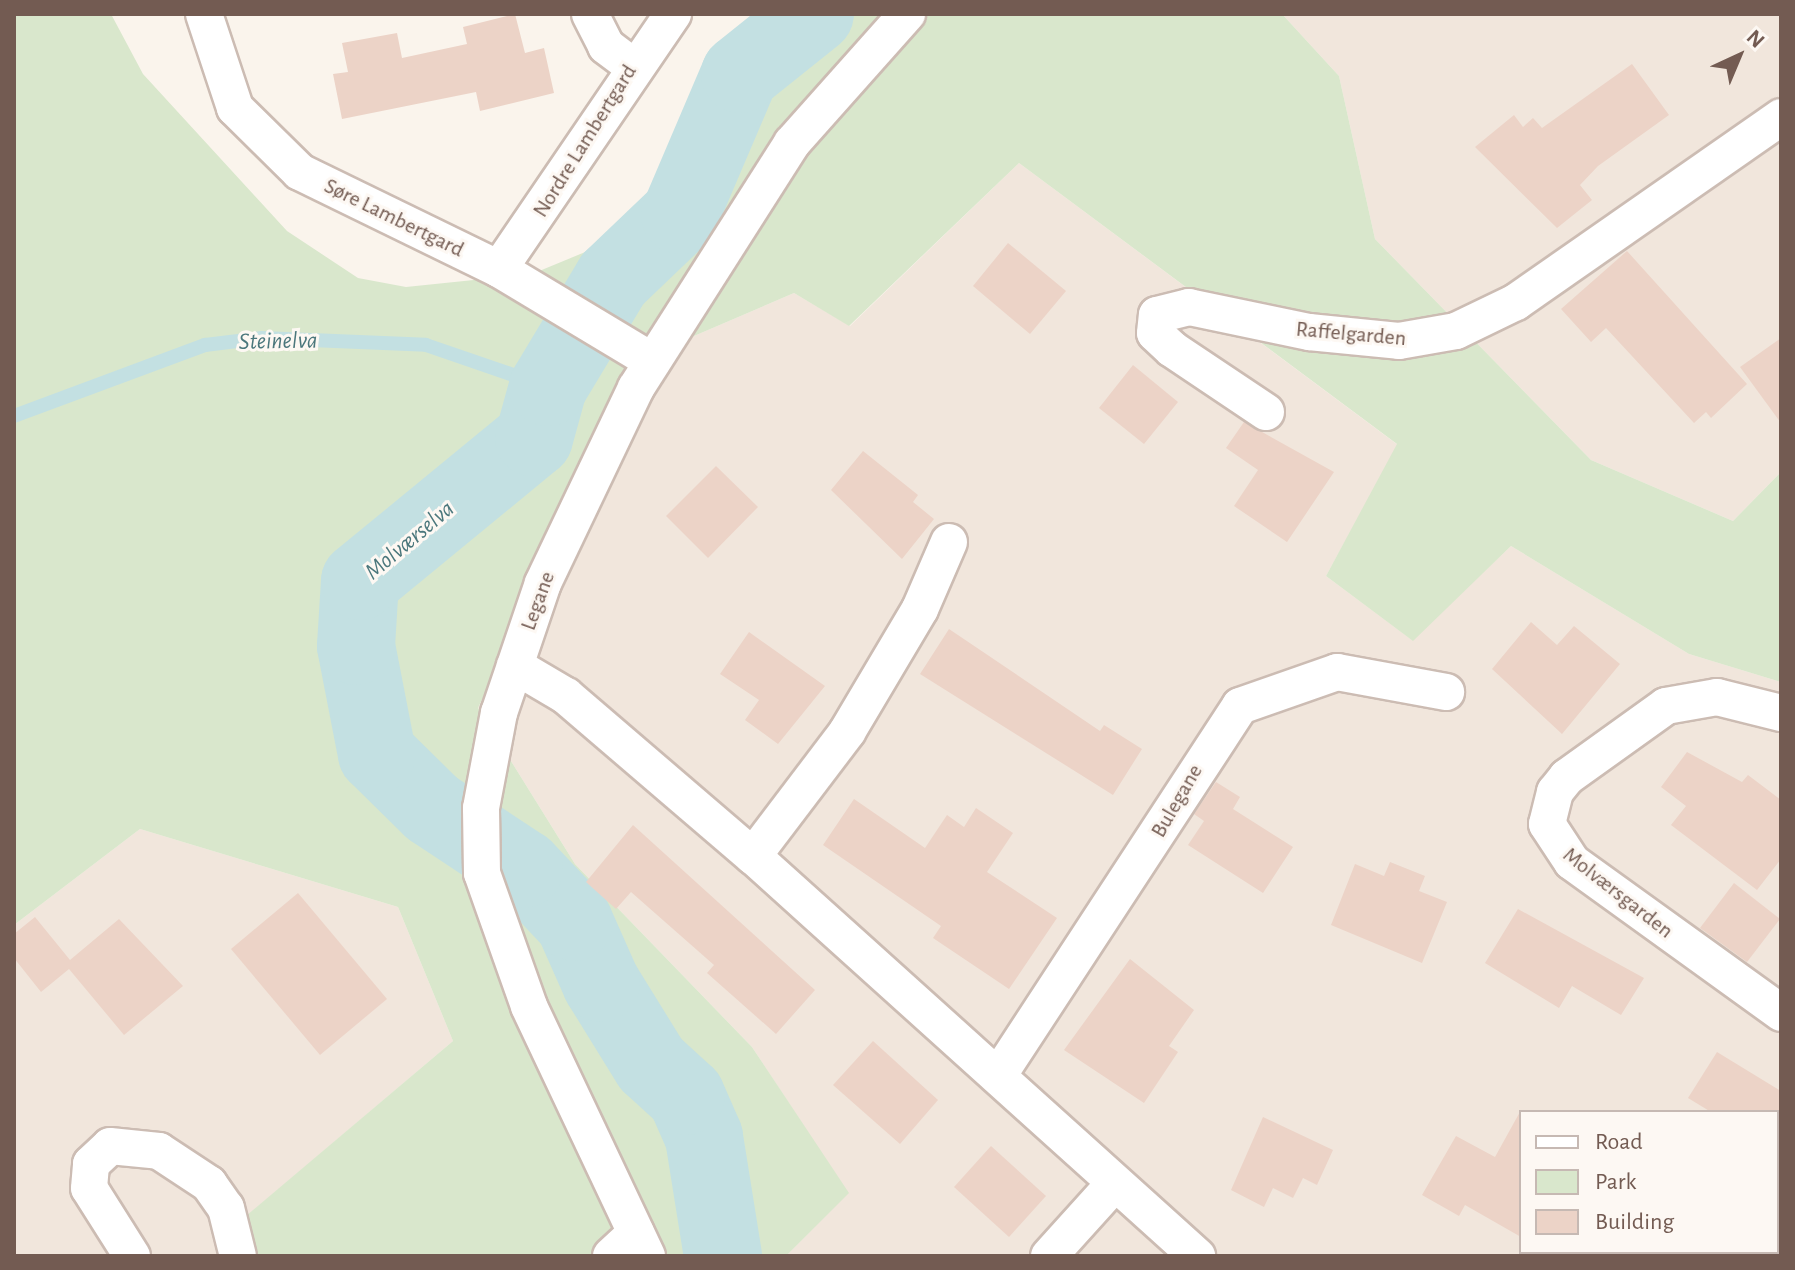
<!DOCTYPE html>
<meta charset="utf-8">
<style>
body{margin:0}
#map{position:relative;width:1795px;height:1270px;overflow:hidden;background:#faf4ec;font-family:"Alegreya Sans",sans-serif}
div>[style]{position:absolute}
.residential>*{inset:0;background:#f1e6dc}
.green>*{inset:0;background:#d9e7cc}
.stream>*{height:14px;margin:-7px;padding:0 7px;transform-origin:7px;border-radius:7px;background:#c3e0e2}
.river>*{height:78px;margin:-39px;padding:0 39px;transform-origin:39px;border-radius:39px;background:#c3e0e2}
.building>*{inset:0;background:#ecd3c7}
.roads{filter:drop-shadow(2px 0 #ccbcb3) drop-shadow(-2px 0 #ccbcb3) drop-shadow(0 2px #ccbcb3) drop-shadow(0 -2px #ccbcb3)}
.minor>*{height:36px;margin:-18px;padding:0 18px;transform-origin:18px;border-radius:18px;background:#fff}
span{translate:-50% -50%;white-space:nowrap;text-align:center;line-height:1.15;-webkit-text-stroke:6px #fdf8f3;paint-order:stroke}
.street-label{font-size:22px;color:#735b52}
.water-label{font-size:24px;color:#4b777c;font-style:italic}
.frame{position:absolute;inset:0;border:16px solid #735b52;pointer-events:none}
.legend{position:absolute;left:1519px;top:1110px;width:260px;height:144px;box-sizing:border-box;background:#fdf8f3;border:2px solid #c6b9b3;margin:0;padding:10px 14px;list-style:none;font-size:24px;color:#735b52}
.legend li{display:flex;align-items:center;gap:16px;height:40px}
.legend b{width:40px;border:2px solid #c6b9b3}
.north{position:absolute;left:1699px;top:16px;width:80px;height:80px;-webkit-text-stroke:6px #fdf8f3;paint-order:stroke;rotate:44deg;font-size:22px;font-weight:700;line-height:32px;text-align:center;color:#735b52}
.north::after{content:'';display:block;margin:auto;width:28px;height:36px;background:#735b52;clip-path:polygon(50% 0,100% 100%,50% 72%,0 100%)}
</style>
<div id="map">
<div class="residential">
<div style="clip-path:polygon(1282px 14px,1781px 14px,1781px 472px,1733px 521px,1591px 460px,1375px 239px,1339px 76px)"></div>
<div style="clip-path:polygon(evenodd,1019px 163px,1398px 445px,1326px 576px,1412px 640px,1511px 546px,1689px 654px,1781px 682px,1781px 1256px,786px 1256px,848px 1193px,752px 1047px,575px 864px,478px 708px,645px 357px,794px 293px,850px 326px,1019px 163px,1521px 1112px,1777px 1112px,1777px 1252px,1521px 1252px,1521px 1112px)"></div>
<div style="clip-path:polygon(140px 829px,398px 907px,453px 1041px,247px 1216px,257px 1256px,14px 1256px,14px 925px)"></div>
</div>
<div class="green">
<div style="clip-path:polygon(14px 14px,111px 14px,143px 74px,287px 231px,358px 278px,406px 287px,532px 274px,636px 231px,742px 129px,822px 14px,1282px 14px,1339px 76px,1375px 239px,1591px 460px,1733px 521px,1781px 472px,1781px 682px,1689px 654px,1511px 546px,1413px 641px,1326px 576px,1397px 444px,1019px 163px,849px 326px,794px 293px,645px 357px,478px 708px,575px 864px,752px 1047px,849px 1193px,786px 1256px,257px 1256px,246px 1216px,453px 1041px,398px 907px,140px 829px,14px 925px)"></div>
</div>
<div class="stream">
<div style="left:14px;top:416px;width:204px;rotate:-20.4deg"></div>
<div style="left:205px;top:345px;width:57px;rotate:-7deg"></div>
<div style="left:262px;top:338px;width:164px;rotate:2.4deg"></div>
<div style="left:426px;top:345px;width:129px;rotate:19deg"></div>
</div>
<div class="river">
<div style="left:723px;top:1256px;width:121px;rotate:-99.1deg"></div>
<div style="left:704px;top:1137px;width:45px;rotate:-113.7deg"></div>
<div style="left:686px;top:1096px;width:47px;rotate:-137.6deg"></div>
<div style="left:651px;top:1064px;width:95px;rotate:-121.7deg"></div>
<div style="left:601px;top:983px;width:67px;rotate:-113.9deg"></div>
<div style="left:574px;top:922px;width:73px;rotate:-133.3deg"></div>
<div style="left:524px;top:869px;width:110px;rotate:-146.5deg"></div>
<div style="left:432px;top:808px;width:77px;rotate:-135.5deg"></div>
<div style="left:377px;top:754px;width:110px;rotate:-101deg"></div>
<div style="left:356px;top:646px;width:65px;rotate:-86.5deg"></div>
<div style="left:360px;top:581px;width:225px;rotate:-39.4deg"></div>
<div style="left:534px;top:438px;width:53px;rotate:-74.6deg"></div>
<div style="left:548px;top:387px;width:126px;rotate:-59deg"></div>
<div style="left:613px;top:279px;width:93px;rotate:-43.7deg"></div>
<div style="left:680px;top:215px;width:153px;rotate:-66.9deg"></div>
<div style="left:740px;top:74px;width:96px;rotate:-38.7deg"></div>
</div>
<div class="building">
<div style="clip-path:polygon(515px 14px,525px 53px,544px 48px,554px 93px,480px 111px,476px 92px,342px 119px,333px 74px,348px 72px,342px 43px,397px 33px,402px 58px,467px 44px,463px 27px)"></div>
<div style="clip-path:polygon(1632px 64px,1669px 115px,1598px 166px,1580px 185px,1592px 200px,1557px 228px,1475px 147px,1514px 115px,1523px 127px,1533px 118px,1542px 128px)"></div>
<div style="clip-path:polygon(1008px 243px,1066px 291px,1030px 334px,973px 286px)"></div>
<div style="clip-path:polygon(1627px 251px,1747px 384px,1711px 418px,1706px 412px,1694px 423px,1606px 328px,1591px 342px,1561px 309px)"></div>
<div style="clip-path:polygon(1781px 338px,1781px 423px,1740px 367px)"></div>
<div style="clip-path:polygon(1133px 365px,1178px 402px,1144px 444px,1099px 408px)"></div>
<div style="clip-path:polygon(1244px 422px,1334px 472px,1287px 542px,1234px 506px,1258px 470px,1226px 448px)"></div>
<div style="clip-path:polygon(863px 451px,918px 495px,913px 502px,934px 519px,902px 559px,831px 490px)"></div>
<div style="clip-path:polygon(716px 466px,758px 507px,708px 558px,666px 516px)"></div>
<div style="clip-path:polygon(1531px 622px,1557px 645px,1574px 626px,1620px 664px,1562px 734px,1492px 669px)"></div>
<div style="clip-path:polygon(949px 629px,1100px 731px,1104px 725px,1142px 749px,1113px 795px,920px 674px)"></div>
<div style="clip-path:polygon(749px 632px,825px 686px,778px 744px,745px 720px,759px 700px,720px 674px)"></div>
<div style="clip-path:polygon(1687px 752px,1742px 782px,1748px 775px,1781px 800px,1781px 859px,1757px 890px,1671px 825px,1686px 806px,1661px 787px)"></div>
<div style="clip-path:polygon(1216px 782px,1240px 797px,1233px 809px,1293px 847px,1263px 893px,1188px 845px,1204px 821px,1194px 814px)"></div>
<div style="clip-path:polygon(854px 799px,925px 848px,947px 815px,964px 827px,976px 808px,1013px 833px,987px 872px,1057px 918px,1009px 989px,933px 938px,941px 926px,823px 845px)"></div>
<div style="clip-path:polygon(633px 825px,815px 990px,776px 1034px,707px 973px,714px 965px,631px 892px,616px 909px,586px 882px)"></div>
<div style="clip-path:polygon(1390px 862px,1425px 876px,1419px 891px,1447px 902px,1422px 963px,1331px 925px,1355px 864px,1384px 876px)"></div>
<div style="clip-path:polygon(1734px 883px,1780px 919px,1747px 962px,1700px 928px)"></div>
<div style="clip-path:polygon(298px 893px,387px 999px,320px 1055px,231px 949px)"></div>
<div style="clip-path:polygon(1518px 909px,1644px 978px,1621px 1015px,1572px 986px,1559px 1008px,1485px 963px)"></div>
<div style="clip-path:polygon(35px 917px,70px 960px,119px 919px,183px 986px,124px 1035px,69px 969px,41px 992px,14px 958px,14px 934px)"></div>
<div style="clip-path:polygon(1130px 959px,1194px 1010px,1169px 1046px,1178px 1052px,1144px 1103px,1064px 1050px)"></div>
<div style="clip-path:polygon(873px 1041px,938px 1100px,900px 1144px,833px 1085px)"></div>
<div style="clip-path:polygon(1717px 1052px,1781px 1091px,1781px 1112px,1711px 1112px,1688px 1098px)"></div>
<div style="clip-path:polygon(1521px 1110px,1521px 1237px,1465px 1205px,1459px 1216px,1422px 1195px,1456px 1136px,1495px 1157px)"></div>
<div style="clip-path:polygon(1263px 1117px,1333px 1150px,1317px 1185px,1303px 1178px,1293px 1198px,1273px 1188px,1264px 1207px,1231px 1190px)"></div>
<div style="clip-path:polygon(991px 1146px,1046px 1196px,1009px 1237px,954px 1187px)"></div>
</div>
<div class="roads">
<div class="minor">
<div style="left:204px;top:14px;width:99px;rotate:71.7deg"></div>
<div style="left:235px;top:108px;width:91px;rotate:44.6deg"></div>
<div style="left:300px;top:172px;width:221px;rotate:26deg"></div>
<div style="left:499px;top:269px;width:179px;rotate:31deg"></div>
<div style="left:590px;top:14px;width:36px;rotate:63deg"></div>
<div style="left:606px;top:46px;width:31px;rotate:37deg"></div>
<div style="left:499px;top:269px;width:309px;rotate:-55.7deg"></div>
<div style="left:1266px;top:412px;width:113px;rotate:-146.2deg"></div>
<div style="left:1172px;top:349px;width:23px;rotate:-137deg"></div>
<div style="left:1155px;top:333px;width:18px;rotate:-84deg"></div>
<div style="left:1157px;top:315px;width:33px;rotate:-14deg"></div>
<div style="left:1189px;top:307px;width:123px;rotate:11.8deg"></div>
<div style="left:1309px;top:332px;width:90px;rotate:5.7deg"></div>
<div style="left:1399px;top:341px;width:58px;rotate:-10deg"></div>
<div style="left:1456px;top:331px;width:67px;rotate:-25.8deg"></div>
<div style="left:1516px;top:302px;width:323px;rotate:-34.9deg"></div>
<div style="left:515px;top:666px;width:59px;rotate:30.5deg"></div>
<div style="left:566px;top:696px;width:246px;rotate:40.6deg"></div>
<div style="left:753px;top:856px;width:598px;rotate:42.02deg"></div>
<div style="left:1781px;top:713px;width:66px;rotate:-166deg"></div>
<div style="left:1717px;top:697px;width:52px;rotate:170deg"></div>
<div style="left:1666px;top:706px;width:122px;rotate:144.4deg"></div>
<div style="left:1567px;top:777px;width:19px;rotate:129deg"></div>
<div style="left:1555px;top:792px;width:33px;rotate:104deg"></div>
<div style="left:1547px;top:824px;width:45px;rotate:56.7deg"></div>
<div style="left:1572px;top:862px;width:258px;rotate:35.8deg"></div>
<div style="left:753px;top:856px;width:156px;rotate:-52.8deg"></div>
<div style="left:847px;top:732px;width:143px;rotate:-59.3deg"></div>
<div style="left:920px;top:609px;width:73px;rotate:-66.6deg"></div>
<div style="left:998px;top:1076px;width:442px;rotate:-56.8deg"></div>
<div style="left:1240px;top:706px;width:103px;rotate:-19.3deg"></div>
<div style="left:1337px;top:672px;width:111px;rotate:10.4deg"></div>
<div style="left:132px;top:1256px;width:80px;rotate:-122.3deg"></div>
<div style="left:89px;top:1188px;width:24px;rotate:-85deg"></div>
<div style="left:91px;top:1164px;width:26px;rotate:-43deg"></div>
<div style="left:110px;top:1146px;width:49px;rotate:5.8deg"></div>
<div style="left:159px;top:1151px;width:60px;rotate:33.4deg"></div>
<div style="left:209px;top:1184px;width:29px;rotate:55deg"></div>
<div style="left:226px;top:1208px;width:49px;rotate:76deg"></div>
<div style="left:611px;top:1256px;width:34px;rotate:-43deg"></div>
<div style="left:647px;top:1256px;width:276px;rotate:-115.3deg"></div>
<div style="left:529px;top:1006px;width:141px;rotate:-109.5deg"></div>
<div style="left:482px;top:873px;width:65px;rotate:-90.9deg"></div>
<div style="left:481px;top:808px;width:97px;rotate:-79.3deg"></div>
<div style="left:499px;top:713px;width:137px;rotate:-71.3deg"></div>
<div style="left:543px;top:583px;width:216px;rotate:-64.5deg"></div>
<div style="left:636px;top:388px;width:290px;rotate:-57.5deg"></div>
<div style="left:792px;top:143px;width:173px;rotate:-48.3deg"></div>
<div style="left:1049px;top:1256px;width:97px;rotate:-47.9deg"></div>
</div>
</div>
<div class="street-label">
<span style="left:585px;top:141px;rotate:-58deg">Nordre Lambertgard</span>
<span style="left:394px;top:218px;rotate:26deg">Søre Lambertgard</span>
<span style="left:1351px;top:334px;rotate:5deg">Raffelgarden</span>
<span style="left:538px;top:601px;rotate:-70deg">Legane</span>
<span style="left:1177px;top:801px;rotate:-60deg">Bulegane</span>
<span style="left:1618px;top:893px;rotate:38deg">Molværsgarden</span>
</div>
<div class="water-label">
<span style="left:278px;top:342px;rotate:-1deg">Steinelva</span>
<span style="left:410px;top:541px;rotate:-40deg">Molværselva</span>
</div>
<div class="frame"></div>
<ul class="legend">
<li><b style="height:10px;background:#fff"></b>Road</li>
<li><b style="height:22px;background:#d9e7cc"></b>Park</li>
<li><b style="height:22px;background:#ecd3c7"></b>Building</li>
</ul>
<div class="north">N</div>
</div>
